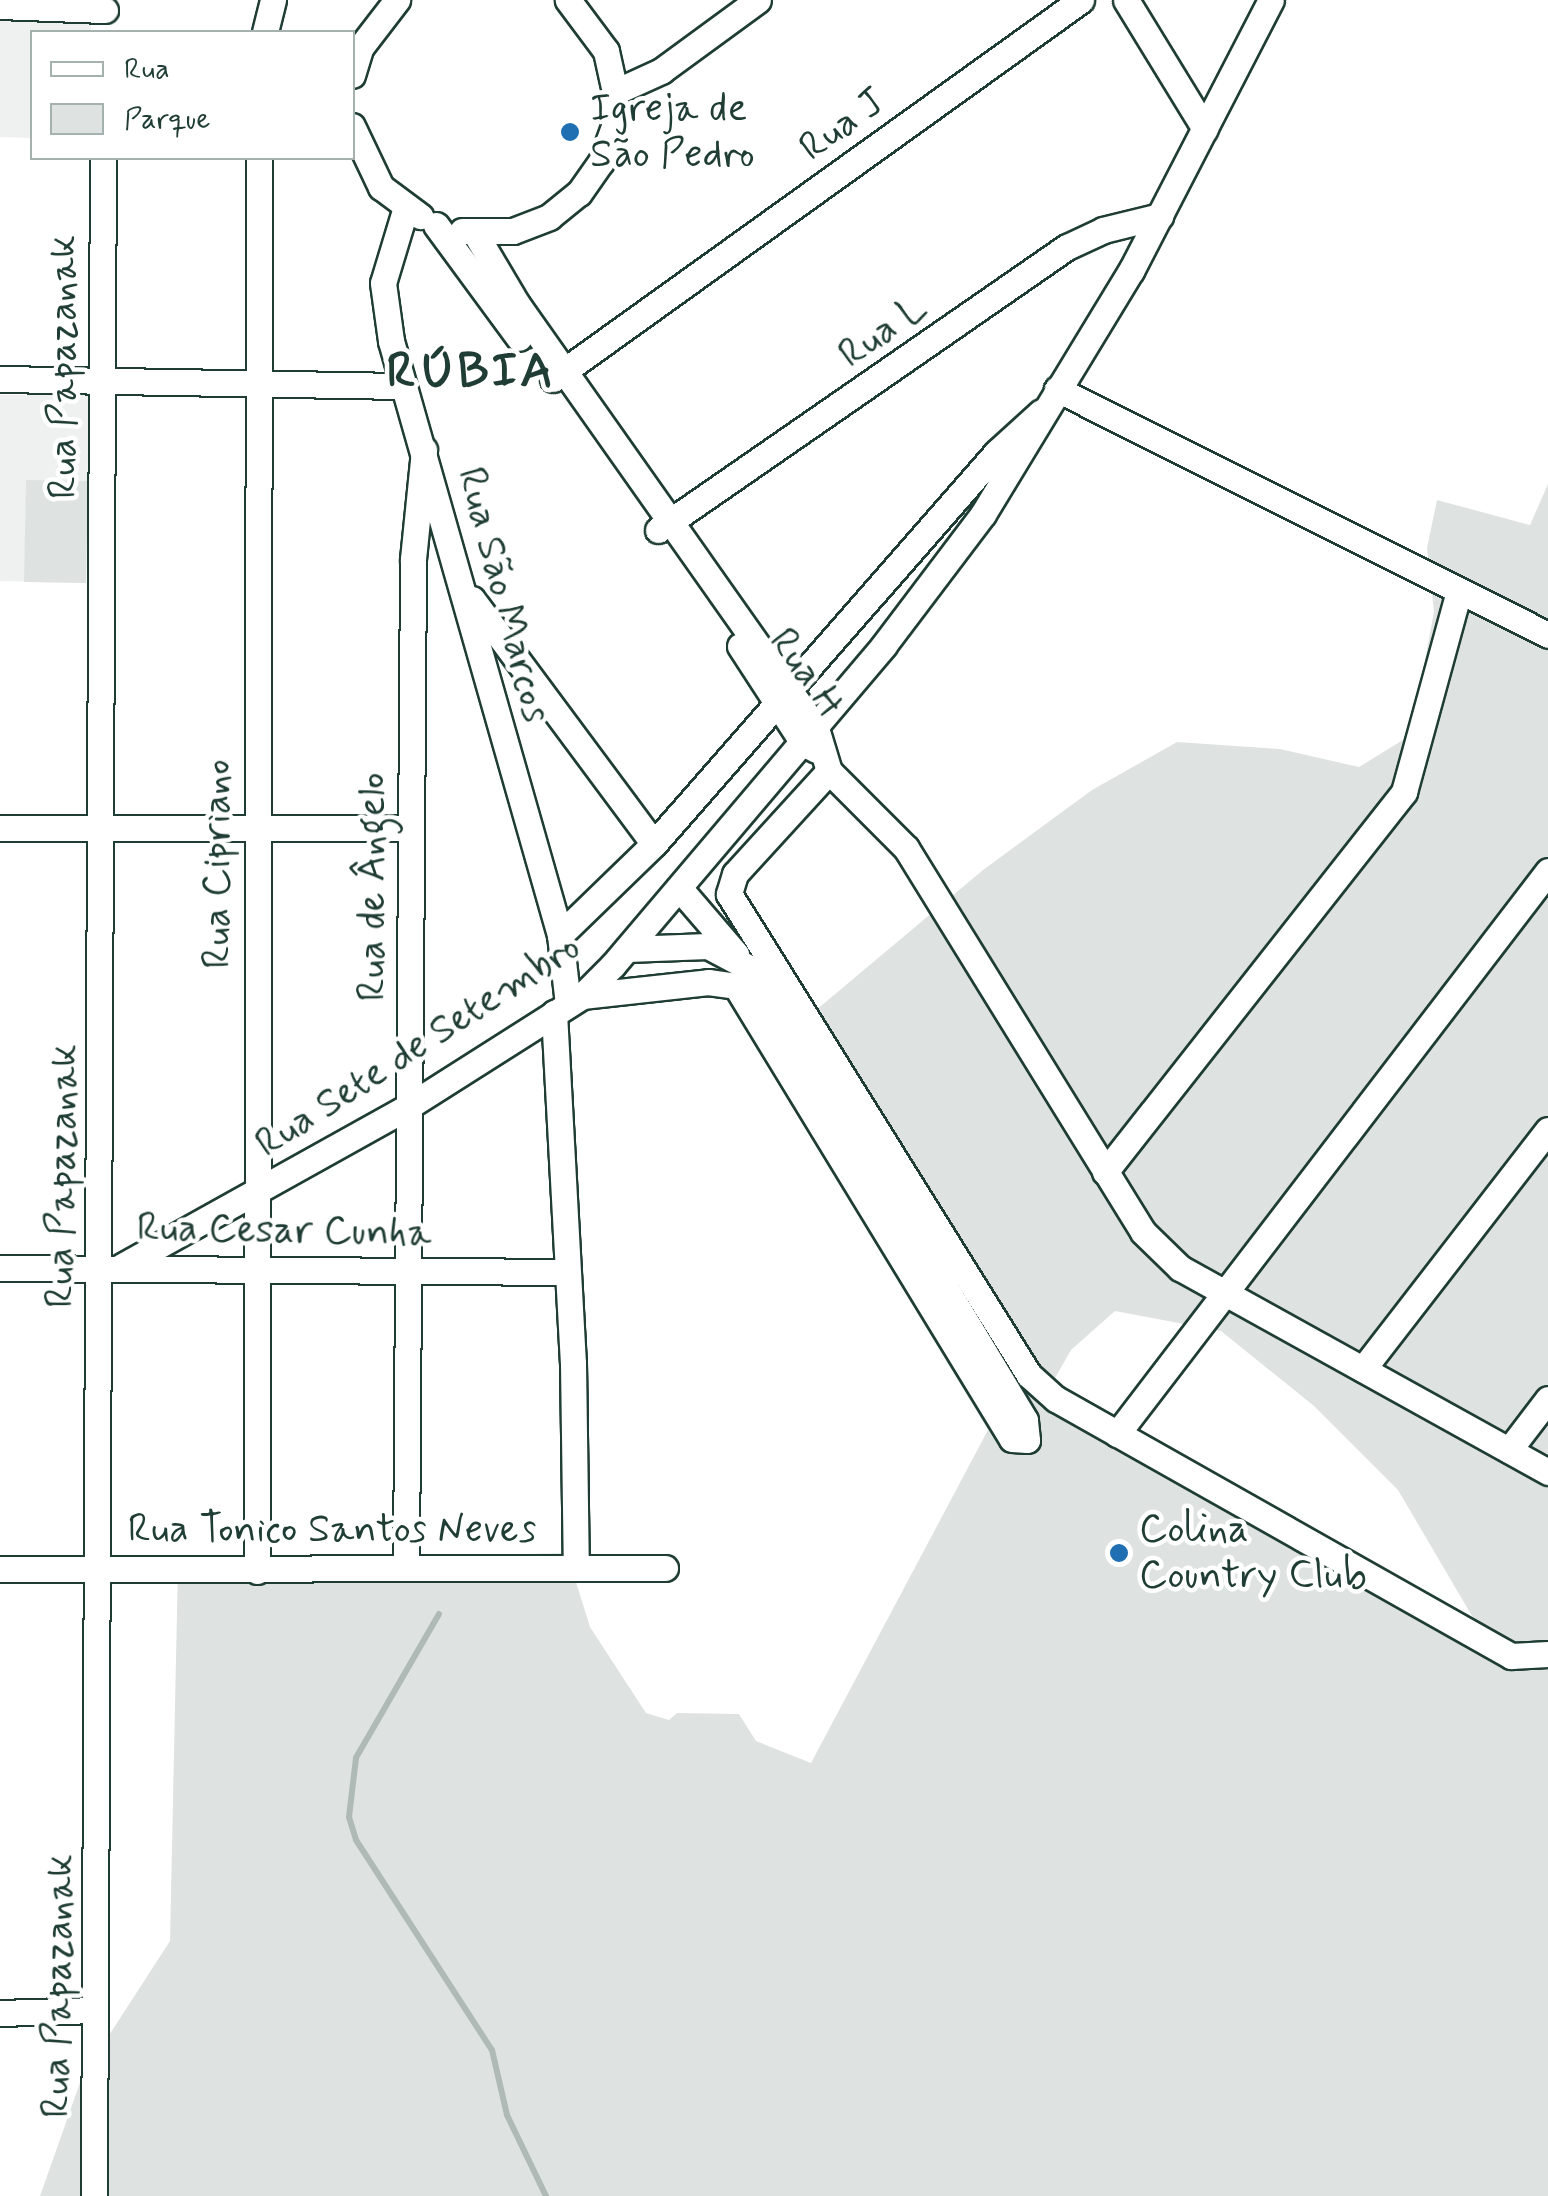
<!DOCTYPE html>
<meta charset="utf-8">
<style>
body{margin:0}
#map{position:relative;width:1548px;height:2196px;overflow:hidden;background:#fff;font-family:Mynerve,sans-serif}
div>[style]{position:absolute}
.built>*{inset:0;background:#eef1f0}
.green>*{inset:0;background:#dee3e2}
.stream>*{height:6px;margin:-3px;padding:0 3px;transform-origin:3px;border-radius:3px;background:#afbab7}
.roads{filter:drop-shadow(2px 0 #1f3d34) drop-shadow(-2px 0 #1f3d34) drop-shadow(0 2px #1f3d34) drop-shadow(0 -2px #1f3d34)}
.minor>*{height:25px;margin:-12.5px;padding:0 12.5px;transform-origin:12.5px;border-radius:12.5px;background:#fff}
.dots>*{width:28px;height:28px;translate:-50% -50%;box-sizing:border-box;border:5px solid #fff;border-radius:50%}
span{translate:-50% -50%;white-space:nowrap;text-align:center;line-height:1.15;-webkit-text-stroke:9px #fff;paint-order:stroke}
.poi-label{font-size:40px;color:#1f3d34}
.left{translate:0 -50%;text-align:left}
.street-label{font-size:40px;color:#1f3d34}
.district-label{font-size:50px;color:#1f3d34;font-weight:700;letter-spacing:2.5px}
.legend{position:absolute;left:30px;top:30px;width:325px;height:130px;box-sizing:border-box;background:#fff;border:2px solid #a5b1ae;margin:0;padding:12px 18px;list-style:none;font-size:30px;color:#1f3d34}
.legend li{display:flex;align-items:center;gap:20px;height:50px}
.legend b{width:50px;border:2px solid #a5b1ae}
</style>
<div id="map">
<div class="built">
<div style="clip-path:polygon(0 18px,91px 20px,91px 32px,32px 32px,32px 138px,0 137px)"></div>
<div style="clip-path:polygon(0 395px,89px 395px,86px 583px,0 581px)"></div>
</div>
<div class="green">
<div style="clip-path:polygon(26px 480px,88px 481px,86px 583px,24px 582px)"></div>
<div style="clip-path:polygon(evenodd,1548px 484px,1548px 2196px,40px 2196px,82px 2077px,170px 1941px,178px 1563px,567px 1553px,590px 1627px,646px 1713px,669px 1720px,677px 1713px,739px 1714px,756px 1741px,811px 1763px,988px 1430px,728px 1001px,776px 987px,803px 1021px,983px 870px,1092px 790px,1177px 742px,1280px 749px,1359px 767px,1411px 735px,1434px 612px,1427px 548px,1437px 500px,1530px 525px,1548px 484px,1115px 1311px,1221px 1331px,1314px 1406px,1398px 1490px,1472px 1616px,1510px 1656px,1039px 1406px,1071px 1350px,1115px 1311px)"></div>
</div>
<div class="stream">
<div style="left:439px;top:1614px;width:166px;rotate:120deg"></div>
<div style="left:356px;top:1758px;width:59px;rotate:96.8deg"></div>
<div style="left:349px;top:1817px;width:24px;rotate:73deg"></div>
<div style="left:356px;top:1840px;width:250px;rotate:57.1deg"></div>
<div style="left:492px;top:2050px;width:67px;rotate:77deg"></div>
<div style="left:507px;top:2115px;width:90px;rotate:64.3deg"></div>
</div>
<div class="roads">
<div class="minor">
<div style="left:1126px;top:0;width:151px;rotate:58.5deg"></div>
<div style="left:0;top:6px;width:105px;rotate:2.2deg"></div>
<div style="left:265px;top:32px;width:33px;rotate:-76deg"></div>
<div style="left:352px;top:75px;width:28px;rotate:-73deg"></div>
<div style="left:360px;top:48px;width:61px;rotate:-52.4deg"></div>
<div style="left:615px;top:92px;width:51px;rotate:-24.5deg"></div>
<div style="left:661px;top:71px;width:120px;rotate:-36.2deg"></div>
<div style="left:352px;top:126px;width:68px;rotate:64.6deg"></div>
<div style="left:381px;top:187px;width:49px;rotate:36.6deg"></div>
<div style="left:406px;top:207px;width:79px;rotate:106.8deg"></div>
<div style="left:383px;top:283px;width:59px;rotate:82.1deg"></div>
<div style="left:391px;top:341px;width:618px;rotate:74.12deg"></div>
<div style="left:560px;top:935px;width:69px;rotate:83.4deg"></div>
<div style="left:436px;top:225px;width:140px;rotate:53.7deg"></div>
<div style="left:462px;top:231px;width:51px"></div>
<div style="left:513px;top:231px;width:39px;rotate:-21deg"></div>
<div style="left:549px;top:217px;width:38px;rotate:-39deg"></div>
<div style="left:579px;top:193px;width:38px;rotate:-55deg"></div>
<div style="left:601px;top:162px;width:38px;rotate:-70deg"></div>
<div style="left:614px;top:126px;width:34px;rotate:-88deg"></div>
<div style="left:615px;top:92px;width:42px;rotate:-102.4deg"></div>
<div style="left:606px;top:51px;width:64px;rotate:-126.7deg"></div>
<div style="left:475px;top:233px;width:82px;rotate:59.4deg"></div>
<div style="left:517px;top:304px;width:519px;rotate:54.81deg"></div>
<div style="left:816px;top:728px;width:45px;rotate:73.2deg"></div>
<div style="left:829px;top:771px;width:109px;rotate:45deg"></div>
<div style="left:906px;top:848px;width:451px;rotate:58.3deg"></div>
<div style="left:1143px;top:1232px;width:52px;rotate:44.2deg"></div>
<div style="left:1180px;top:1268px;width:421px;rotate:29deg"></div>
<div style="left:0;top:379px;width:403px;rotate:1deg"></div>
<div style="left:553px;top:379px;width:650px;rotate:-35.67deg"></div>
<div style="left:1057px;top:389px;width:549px;rotate:26.61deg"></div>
<div style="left:658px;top:530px;width:497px;rotate:-34.7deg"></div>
<div style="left:1067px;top:247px;width:40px;rotate:-25deg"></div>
<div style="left:1103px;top:230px;width:59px;rotate:-13.8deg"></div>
<div style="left:472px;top:599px;width:305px;rotate:53.4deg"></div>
<div style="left:740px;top:646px;width:116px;rotate:57deg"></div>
<div style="left:803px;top:743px;width:15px;rotate:28deg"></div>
<div style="left:829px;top:771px;width:139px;rotate:132.4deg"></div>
<div style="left:735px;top:874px;width:21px;rotate:107deg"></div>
<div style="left:729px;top:894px;width:567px;rotate:58.05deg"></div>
<div style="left:1029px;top:1375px;width:36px;rotate:42deg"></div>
<div style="left:1056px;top:1399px;width:523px;rotate:29.46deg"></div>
<div style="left:1511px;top:1656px;width:37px;rotate:-3deg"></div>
<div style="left:0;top:828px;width:411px"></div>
<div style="left:680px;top:889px;width:86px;rotate:49.3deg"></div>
<div style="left:560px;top:935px;width:131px;rotate:-44.1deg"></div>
<div style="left:654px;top:844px;width:521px;rotate:-48.81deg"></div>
<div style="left:997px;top:452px;width:59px;rotate:-42.3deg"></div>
<div style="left:582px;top:996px;width:127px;rotate:-6.3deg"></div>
<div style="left:708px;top:982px;width:28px;rotate:8deg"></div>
<div style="left:736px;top:986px;width:530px;rotate:58.65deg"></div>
<div style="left:1012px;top:1439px;width:15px;rotate:4deg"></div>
<div style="left:1027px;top:1440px;width:20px;rotate:-96deg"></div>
<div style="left:1025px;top:1420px;width:524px;rotate:-121.02deg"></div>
<div style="left:755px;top:971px;width:53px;rotate:-152deg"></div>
<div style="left:708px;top:946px;width:81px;rotate:177.9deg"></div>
<div style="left:554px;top:1013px;width:351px;rotate:86.9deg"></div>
<div style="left:573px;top:1363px;width:203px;rotate:89.2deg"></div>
<div style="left:1105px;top:1172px;width:484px;rotate:-51.8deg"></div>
<div style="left:1404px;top:792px;width:205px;rotate:-74.7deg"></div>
<div style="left:122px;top:1266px;width:329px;rotate:-29.1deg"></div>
<div style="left:409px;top:1106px;width:205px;rotate:-32.4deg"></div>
<div style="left:582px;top:996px;width:44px;rotate:-45deg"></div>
<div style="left:613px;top:965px;width:419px;rotate:-49.7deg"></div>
<div style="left:884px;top:645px;width:164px;rotate:-52.9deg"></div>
<div style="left:983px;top:514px;width:285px;rotate:-58.7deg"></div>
<div style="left:1131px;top:271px;width:305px;rotate:-62.7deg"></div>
<div style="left:0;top:1268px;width:567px;rotate:0.4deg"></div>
<div style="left:1363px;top:1369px;width:302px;rotate:-52.3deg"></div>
<div style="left:1117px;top:1434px;width:709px;rotate:-52.56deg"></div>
<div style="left:1509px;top:1450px;width:64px;rotate:-52.6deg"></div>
<div style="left:406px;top:1565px;width:1006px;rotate:-89.6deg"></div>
<div style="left:413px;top:559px;width:110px;rotate:-84.2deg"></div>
<div style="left:0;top:1569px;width:665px;rotate:-0.09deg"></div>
<div style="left:257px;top:1571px;width:1413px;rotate:-89.92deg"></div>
<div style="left:0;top:2013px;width:94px;rotate:-1.8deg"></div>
<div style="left:94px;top:2196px;width:2038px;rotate:-89.75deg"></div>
</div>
</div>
<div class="dots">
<div style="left:570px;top:132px;background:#1f6fb2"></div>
<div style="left:1119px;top:1553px;background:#1f6fb2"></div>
</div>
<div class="poi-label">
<span class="left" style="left:590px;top:132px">Igreja de<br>São Pedro</span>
<span class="left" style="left:1139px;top:1553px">Colina<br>Country Club</span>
</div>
<div class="street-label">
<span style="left:843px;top:125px;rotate:-36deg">Rua J</span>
<span style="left:883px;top:332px;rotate:-35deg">Rua L</span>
<span style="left:64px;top:367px;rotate:-90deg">Rua Papazanak</span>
<span style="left:503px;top:595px;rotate:75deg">Rua São Marcos</span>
<span style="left:806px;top:673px;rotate:54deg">Rua H</span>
<span style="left:218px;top:864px;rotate:-90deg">Rua Cipriano</span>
<span style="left:373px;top:887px;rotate:-90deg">Rua de Ângelo</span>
<span style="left:418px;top:1046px;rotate:-33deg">Rua Sete de Setembro</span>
<span style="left:63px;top:1176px;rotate:-89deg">Rua Papazanak</span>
<span style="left:284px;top:1231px;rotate:1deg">Rua Cesar Cunha</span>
<span style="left:332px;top:1530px">Rua Tonico Santos Neves</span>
<span style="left:59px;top:1986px;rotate:-89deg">Rua Papazanak</span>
</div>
<div class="district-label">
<span style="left:471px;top:373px">RÚBIA</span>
</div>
<ul class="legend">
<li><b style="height:12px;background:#fff"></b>Rua</li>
<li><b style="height:28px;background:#dee3e2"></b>Parque</li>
</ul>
</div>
